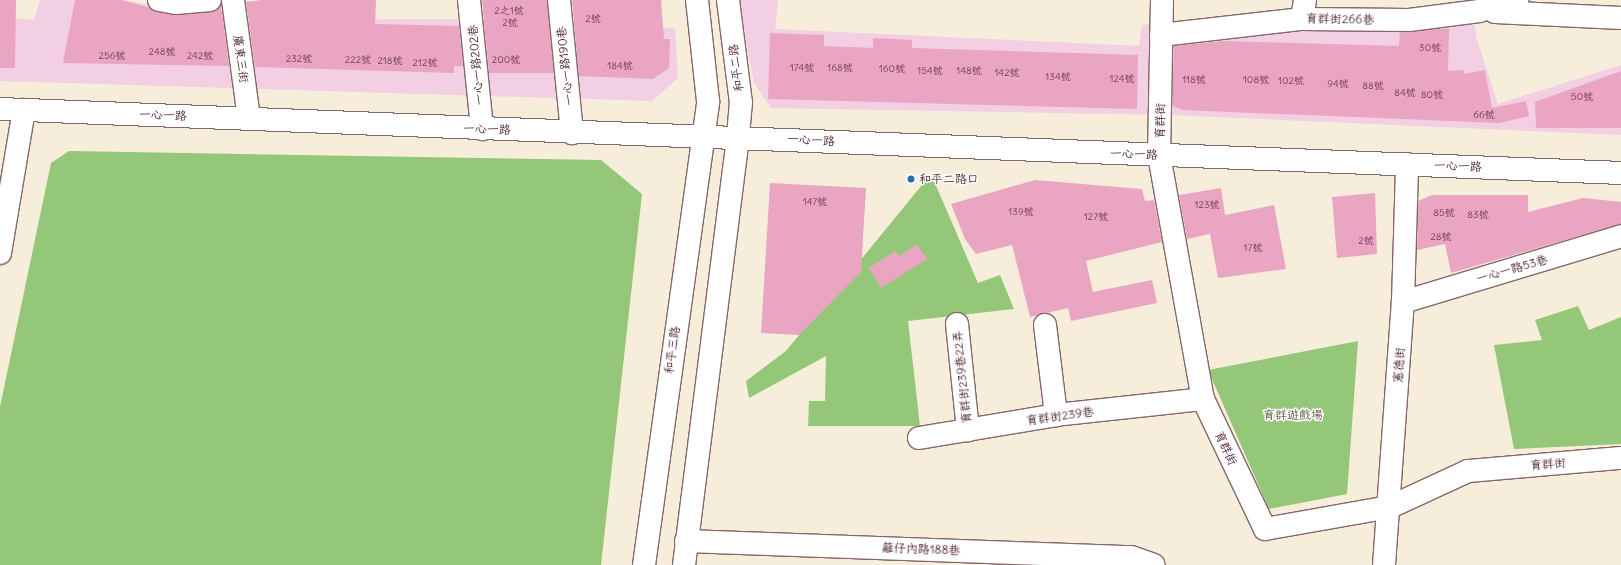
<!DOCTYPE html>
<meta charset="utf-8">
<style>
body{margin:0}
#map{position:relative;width:1621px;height:565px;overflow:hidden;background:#f6eddb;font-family:Delius,"LXGW WenKai TC",sans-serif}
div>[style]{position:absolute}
.built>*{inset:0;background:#f2cfe2}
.green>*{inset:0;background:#95c778}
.building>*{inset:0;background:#e9a5c2}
.roads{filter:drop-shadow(1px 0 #866769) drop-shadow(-1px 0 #866769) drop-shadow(0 1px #866769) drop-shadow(0 -1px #866769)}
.minor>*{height:22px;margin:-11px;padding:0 11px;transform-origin:11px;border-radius:11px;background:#fff}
.dots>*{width:11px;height:11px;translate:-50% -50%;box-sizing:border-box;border:2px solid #fff;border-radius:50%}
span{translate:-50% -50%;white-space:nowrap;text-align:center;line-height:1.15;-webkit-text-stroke:3px #fff;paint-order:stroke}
.number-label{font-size:10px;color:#724051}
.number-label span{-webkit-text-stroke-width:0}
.street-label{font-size:12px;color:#4a1f2b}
.poi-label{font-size:12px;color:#4a1f2b}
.left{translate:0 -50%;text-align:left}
.park-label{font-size:12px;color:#645a46}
</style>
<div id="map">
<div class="built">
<div style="clip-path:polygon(40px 0,119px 0,250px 20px,462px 19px,675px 28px,678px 78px,652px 101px,0 81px,0 17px,34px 20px)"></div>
<div style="clip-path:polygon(738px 0,778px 0,775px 29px,1139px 46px,1142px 25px,1473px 5px,1476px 37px,1498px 104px,1621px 65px,1621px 135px,1170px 115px,771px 108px,754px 83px)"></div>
</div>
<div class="green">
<div style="clip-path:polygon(69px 151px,601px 160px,642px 194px,601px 565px,0 565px,0 407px,51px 163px)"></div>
<div style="clip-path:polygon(931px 174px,978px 283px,1000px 275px,1014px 309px,908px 321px,920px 426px,808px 426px,809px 401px,825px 401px,826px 356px,749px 398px,746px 381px,786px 351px)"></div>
<div style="clip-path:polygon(1578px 306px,1589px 330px,1621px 317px,1621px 444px,1514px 449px,1494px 345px,1542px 340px,1535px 320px)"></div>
<div style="clip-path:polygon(1358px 341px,1347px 494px,1269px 509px,1208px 370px)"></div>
</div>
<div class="building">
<div style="clip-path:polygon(0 0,16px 0,15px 68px,0 68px)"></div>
<div style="clip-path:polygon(75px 0,122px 0,177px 15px,211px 12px,221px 6px,229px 66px,63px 63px)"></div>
<div style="clip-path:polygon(261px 0,376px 0,375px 24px,459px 26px,463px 66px,454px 66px,454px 73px,255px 67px,246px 2px)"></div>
<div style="clip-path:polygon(482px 0,547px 0,554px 73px,489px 73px)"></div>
<div style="clip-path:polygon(572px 0,661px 0,664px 39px,670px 39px,669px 68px,653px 79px,579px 76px)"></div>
<div style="clip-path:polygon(1438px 29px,1449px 29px,1448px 71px,1464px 70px,1464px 74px,1485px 70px,1492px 108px,1526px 101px,1529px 116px,1499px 123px,1183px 110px,1172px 106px,1174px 46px,1223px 41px,1399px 46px,1400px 32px)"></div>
<div style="clip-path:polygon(770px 33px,824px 35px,824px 46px,873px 48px,873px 38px,912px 40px,912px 48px,1138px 55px,1137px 109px,768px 99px)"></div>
<div style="clip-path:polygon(1621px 71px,1621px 128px,1536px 128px,1535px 102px)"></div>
<div style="clip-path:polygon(1035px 180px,1142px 189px,1145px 201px,1154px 200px,1162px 242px,1086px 261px,1093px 292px,1152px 280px,1157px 303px,1071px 321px,1068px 308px,1030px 317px,1012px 245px,976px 254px,965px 239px,951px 204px)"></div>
<div style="clip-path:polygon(770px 183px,866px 188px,861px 272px,799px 335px,761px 333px)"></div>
<div style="clip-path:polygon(1221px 188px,1225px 215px,1274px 205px,1286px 269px,1218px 278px,1210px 234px,1187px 239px,1179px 195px)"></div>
<div style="clip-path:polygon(1375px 193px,1377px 254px,1337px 258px,1332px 197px)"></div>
<div style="clip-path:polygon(1432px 195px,1528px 195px,1528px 212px,1583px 198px,1621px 202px,1621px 224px,1451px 273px,1445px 244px,1417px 250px,1418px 201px)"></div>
<div style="clip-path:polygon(917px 244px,927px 259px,881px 288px,869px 268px,895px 251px,899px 256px)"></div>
</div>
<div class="roads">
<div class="minor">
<div style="left:159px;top:0;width:17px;rotate:10deg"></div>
<div style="left:176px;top:3px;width:34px;rotate:-5deg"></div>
<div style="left:233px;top:0;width:120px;rotate:82.3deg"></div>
<div style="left:469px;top:0;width:130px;rotate:84.2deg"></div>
<div style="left:559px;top:0;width:134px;rotate:84.4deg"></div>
<div style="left:1162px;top:0;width:155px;rotate:91.1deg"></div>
<div style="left:1159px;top:155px;width:248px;rotate:79.8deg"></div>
<div style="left:1203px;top:399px;width:144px;rotate:64.5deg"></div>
<div style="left:1265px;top:529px;width:127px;rotate:-10deg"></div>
<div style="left:1390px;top:507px;width:86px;rotate:-24.8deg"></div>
<div style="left:1468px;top:471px;width:154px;rotate:-4.9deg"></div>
<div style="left:1495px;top:12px;width:126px;rotate:2.7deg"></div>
<div style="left:1302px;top:19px;width:19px;rotate:-81deg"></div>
<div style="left:1161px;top:35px;width:142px;rotate:-6.5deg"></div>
<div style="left:1302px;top:19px;width:107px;rotate:0.5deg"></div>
<div style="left:1409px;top:20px;width:71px;rotate:-7.3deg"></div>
<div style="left:1479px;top:11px;width:40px;rotate:-16deg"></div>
<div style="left:0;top:109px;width:1622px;rotate:2.26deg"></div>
<div style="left:0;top:253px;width:145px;rotate:-80.5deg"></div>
<div style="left:1403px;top:302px;width:228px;rotate:-16.8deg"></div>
<div style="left:957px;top:324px;width:107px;rotate:84.1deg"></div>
<div style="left:1045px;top:325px;width:91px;rotate:83deg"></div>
<div style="left:919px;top:438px;width:139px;rotate:-9.5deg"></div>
<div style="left:1056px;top:415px;width:148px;rotate:-6.2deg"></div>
<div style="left:686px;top:541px;width:445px;rotate:2.1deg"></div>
<div style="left:1131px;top:557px;width:24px;rotate:19deg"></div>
<div style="left:644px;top:565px;width:468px;rotate:-82.1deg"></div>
<div style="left:708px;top:101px;width:102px;rotate:-96.2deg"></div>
<div style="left:684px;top:565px;width:432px;rotate:-82.8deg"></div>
<div style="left:738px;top:136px;width:33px;rotate:-85deg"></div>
<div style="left:741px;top:103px;width:104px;rotate:-97.2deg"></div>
<div style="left:1384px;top:565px;width:264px;rotate:-85.9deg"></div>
<div style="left:1403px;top:302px;width:138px;rotate:-88.3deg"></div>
</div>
</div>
<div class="dots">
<div style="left:911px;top:179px;background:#1f6fb2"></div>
</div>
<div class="number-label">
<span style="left:509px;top:11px">2之1號</span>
<span style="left:593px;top:19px">2號</span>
<span style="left:510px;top:23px">2號</span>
<span style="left:1430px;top:48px">30號</span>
<span style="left:162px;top:52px">248號</span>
<span style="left:112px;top:56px">256號</span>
<span style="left:200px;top:56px">242號</span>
<span style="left:299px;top:59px">232號</span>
<span style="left:358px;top:60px">222號</span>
<span style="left:506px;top:60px">200號</span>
<span style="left:390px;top:61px">218號</span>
<span style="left:425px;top:63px">212號</span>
<span style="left:620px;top:66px">184號</span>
<span style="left:802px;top:68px">174號</span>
<span style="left:840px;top:68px">168號</span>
<span style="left:892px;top:69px">160號</span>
<span style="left:930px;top:71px">154號</span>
<span style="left:969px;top:71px">148號</span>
<span style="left:1007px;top:73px">142號</span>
<span style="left:1058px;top:77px">134號</span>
<span style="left:1122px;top:79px">124號</span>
<span style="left:1194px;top:80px">118號</span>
<span style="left:1256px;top:80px">108號</span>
<span style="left:1291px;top:81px">102號</span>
<span style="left:1338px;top:84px">94號</span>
<span style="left:1373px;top:86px">88號</span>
<span style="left:1405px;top:93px">84號</span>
<span style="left:1432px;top:95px">80號</span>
<span style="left:1582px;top:97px">50號</span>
<span style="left:1484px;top:115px">66號</span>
<span style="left:815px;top:202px">147號</span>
<span style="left:1207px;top:205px">123號</span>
<span style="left:1021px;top:212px">139號</span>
<span style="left:1444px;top:213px">85號</span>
<span style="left:1478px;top:215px">83號</span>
<span style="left:1096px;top:217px">127號</span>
<span style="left:1441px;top:237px">28號</span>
<span style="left:1366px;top:241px">2號</span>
<span style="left:1253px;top:248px">17號</span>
</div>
<div class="street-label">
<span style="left:1340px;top:19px;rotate:1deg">育群街266巷</span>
<span style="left:241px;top:59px;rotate:82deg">廣東三街</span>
<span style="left:476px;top:65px;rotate:-95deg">一心一路202巷</span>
<span style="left:565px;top:66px;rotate:-96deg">一心一路190巷</span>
<span style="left:736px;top:68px;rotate:-97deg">和平二路</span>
<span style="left:163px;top:115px;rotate:2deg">一心一路</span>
<span style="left:1160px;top:121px;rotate:-89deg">育群街</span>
<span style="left:487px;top:129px;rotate:2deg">一心一路</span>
<span style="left:811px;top:140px;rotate:3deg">一心一路</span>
<span style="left:1134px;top:154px;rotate:2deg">一心一路</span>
<span style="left:1458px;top:166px;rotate:2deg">一心一路</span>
<span style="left:1512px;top:269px;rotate:-16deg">一心一路53巷</span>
<span style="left:672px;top:350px;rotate:-82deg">和平三路</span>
<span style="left:1399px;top:365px;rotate:-86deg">憲德街</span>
<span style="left:962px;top:377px;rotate:-96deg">育群街239巷22弄</span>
<span style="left:1060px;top:416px;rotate:-8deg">育群街239巷</span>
<span style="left:1226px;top:448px;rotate:65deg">育群街</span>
<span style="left:1548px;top:464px;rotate:-5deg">育群街</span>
<span style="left:921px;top:549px;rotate:2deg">籬仔內路188巷</span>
</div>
<div class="poi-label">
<span class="left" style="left:919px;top:179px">和平二路口</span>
</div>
<div class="park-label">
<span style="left:1293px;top:415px">育群遊戲場</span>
</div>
</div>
